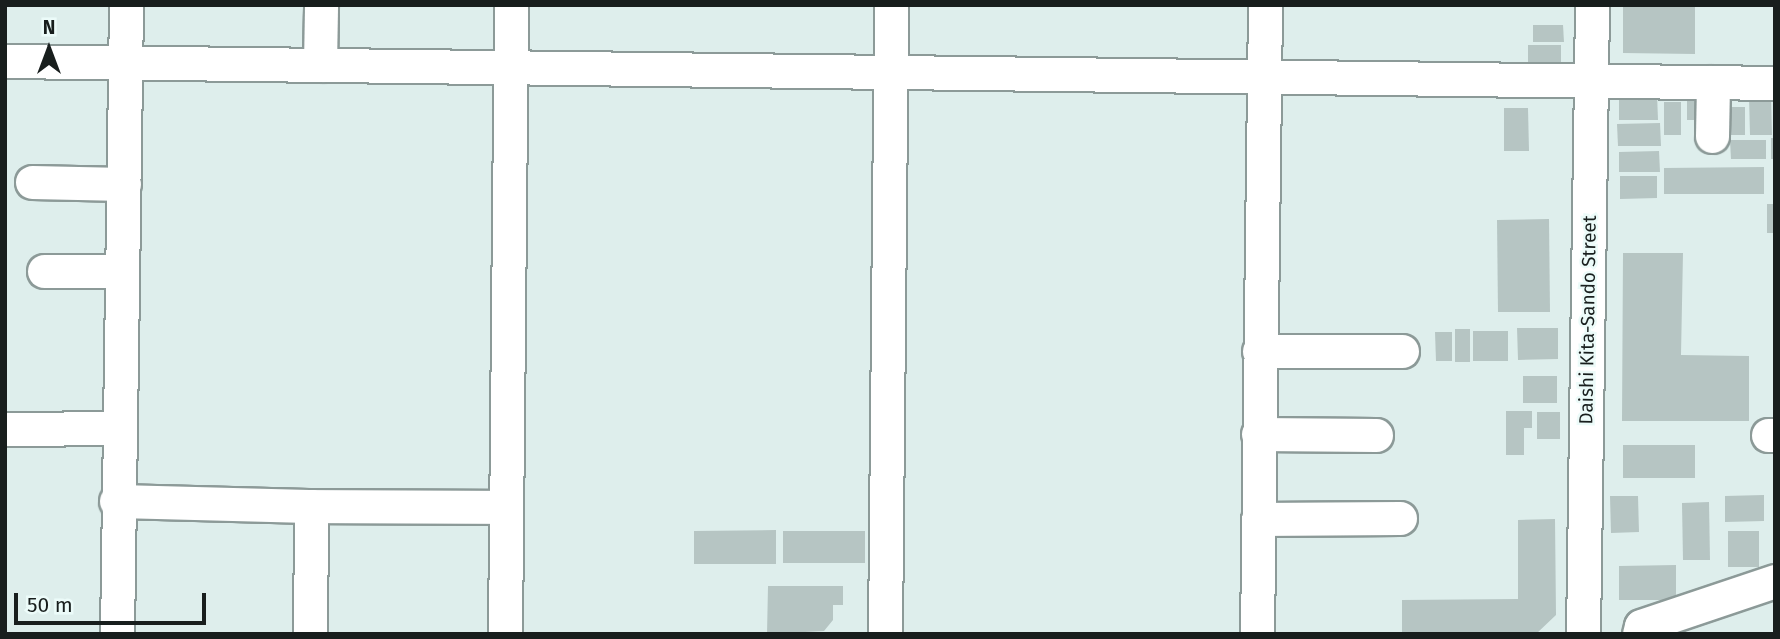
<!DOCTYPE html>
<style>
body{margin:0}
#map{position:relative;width:1780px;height:639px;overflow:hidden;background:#deeeec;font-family:"Fira Sans",sans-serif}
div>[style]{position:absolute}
.building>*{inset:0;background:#b6c5c3}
.roads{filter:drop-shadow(2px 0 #8c9a98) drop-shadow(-2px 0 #8c9a98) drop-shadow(0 2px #8c9a98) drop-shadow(0 -2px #8c9a98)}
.minor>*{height:33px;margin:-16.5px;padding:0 16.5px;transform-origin:16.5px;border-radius:16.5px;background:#fff}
span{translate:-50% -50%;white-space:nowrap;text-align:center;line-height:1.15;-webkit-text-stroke:5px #ecfbf9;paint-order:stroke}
.street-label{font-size:19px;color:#181e1d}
.frame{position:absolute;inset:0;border:7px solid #181e1d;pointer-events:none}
.north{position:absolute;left:14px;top:14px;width:70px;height:70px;-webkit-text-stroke:5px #ecfbf9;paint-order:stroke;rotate:0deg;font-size:19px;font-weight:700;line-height:28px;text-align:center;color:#181e1d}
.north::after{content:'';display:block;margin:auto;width:24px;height:32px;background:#181e1d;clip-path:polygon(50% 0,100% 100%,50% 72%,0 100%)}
.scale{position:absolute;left:14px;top:593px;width:192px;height:32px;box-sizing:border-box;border:4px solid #181e1d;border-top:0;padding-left:9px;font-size:21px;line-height:24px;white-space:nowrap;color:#181e1d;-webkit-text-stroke:5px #ecfbf9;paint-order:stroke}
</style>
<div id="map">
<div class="building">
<div style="clip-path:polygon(1623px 5px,1695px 5px,1695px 54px,1623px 53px)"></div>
<div style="clip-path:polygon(1533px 25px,1563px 25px,1564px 42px,1533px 42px)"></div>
<div style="clip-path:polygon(1528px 45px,1561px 45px,1561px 62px,1528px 62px)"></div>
<div style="clip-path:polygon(1687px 93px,1706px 93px,1706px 120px,1687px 120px)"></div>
<div style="clip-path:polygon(1657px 94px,1658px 120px,1619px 120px,1619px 95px)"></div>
<div style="clip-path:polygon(1749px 96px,1771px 96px,1772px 135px,1750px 135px)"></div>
<div style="clip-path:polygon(1664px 102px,1681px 102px,1681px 135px,1664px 135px)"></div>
<div style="clip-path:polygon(1723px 107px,1745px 107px,1745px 135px,1723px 135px)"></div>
<div style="clip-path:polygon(1504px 108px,1528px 108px,1529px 151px,1504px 151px)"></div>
<div style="clip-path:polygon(1660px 123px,1661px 146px,1618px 146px,1617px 124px)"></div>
<div style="clip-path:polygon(1771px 138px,1775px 138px,1775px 159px,1771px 159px)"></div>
<div style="clip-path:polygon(1730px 140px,1766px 140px,1766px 159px,1731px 159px)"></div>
<div style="clip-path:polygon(1659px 151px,1660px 172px,1619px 172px,1619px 152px)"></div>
<div style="clip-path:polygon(1764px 167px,1764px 194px,1664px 194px,1664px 168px)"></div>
<div style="clip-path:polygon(1620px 176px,1657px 176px,1657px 198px,1620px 199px)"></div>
<div style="clip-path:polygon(1767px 204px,1775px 204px,1775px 233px,1767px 233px)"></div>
<div style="clip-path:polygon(1549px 219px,1550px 312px,1498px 312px,1497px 220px)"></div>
<div style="clip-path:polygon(1623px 253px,1683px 253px,1681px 355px,1749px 356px,1749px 421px,1622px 421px)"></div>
<div style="clip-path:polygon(1517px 328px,1558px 328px,1558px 359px,1518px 360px)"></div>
<div style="clip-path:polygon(1455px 329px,1470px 329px,1470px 362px,1455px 362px)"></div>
<div style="clip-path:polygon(1473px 331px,1508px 331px,1508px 361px,1473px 361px)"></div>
<div style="clip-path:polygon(1435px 332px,1452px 332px,1452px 361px,1436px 361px)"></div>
<div style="clip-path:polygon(1523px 376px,1557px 376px,1557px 403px,1523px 403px)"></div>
<div style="clip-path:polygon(1506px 411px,1532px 411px,1532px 428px,1524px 428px,1524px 455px,1506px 455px)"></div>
<div style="clip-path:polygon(1537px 412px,1560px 412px,1560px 439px,1537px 439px)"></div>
<div style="clip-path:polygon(1623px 445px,1695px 445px,1695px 478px,1623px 478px)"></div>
<div style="clip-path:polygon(1764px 495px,1764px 521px,1725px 522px,1725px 496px)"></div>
<div style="clip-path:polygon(1610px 496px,1638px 496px,1639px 532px,1611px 533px)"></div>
<div style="clip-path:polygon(1709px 502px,1710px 560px,1683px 560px,1682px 503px)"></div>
<div style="clip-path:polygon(1555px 519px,1556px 615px,1536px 634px,1402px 634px,1402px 600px,1518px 599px,1518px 520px)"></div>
<div style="clip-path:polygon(776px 530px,776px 564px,694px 564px,694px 531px)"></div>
<div style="clip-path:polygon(783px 531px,865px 531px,865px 563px,783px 563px)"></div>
<div style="clip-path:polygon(1728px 531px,1759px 531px,1759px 567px,1728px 567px)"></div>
<div style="clip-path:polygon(1676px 565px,1676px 600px,1619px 600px,1619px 566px)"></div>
<div style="clip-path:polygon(768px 586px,843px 586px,843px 605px,833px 605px,833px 620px,824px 631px,767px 634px)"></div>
</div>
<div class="roads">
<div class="minor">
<div style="left:5px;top:61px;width:1770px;rotate:0.71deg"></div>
<div style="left:320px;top:65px;width:60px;rotate:-89deg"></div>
<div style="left:1712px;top:136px;width:54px;rotate:-88.9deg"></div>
<div style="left:32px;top:182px;width:92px;rotate:1.2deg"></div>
<div style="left:44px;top:271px;width:77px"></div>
<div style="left:1259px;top:351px;width:143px"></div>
<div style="left:7px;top:429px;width:110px;rotate:-0.5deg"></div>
<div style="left:1258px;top:434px;width:118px;rotate:0.5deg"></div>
<div style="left:1768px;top:435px;width:7px"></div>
<div style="left:116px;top:501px;width:195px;rotate:1.5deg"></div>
<div style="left:311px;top:506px;width:128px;rotate:90.4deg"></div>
<div style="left:311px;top:506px;width:195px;rotate:0.3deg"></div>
<div style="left:1258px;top:519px;width:142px;rotate:-0.4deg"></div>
<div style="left:117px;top:634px;width:629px;rotate:-89.18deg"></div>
<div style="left:505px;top:634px;width:629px;rotate:-89.45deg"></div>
<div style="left:885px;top:634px;width:629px;rotate:-89.45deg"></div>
<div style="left:1257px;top:634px;width:629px;rotate:-89.27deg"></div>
<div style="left:1583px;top:634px;width:629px;rotate:-89.18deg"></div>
<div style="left:1639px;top:634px;width:8px;rotate:-76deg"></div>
<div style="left:1641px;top:626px;width:141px;rotate:-18.6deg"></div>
</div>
</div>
<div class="street-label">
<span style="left:1588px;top:320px;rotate:-89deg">Daishi Kita-Sando Street</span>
</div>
<div class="frame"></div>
<div class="north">N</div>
<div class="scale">50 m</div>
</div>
